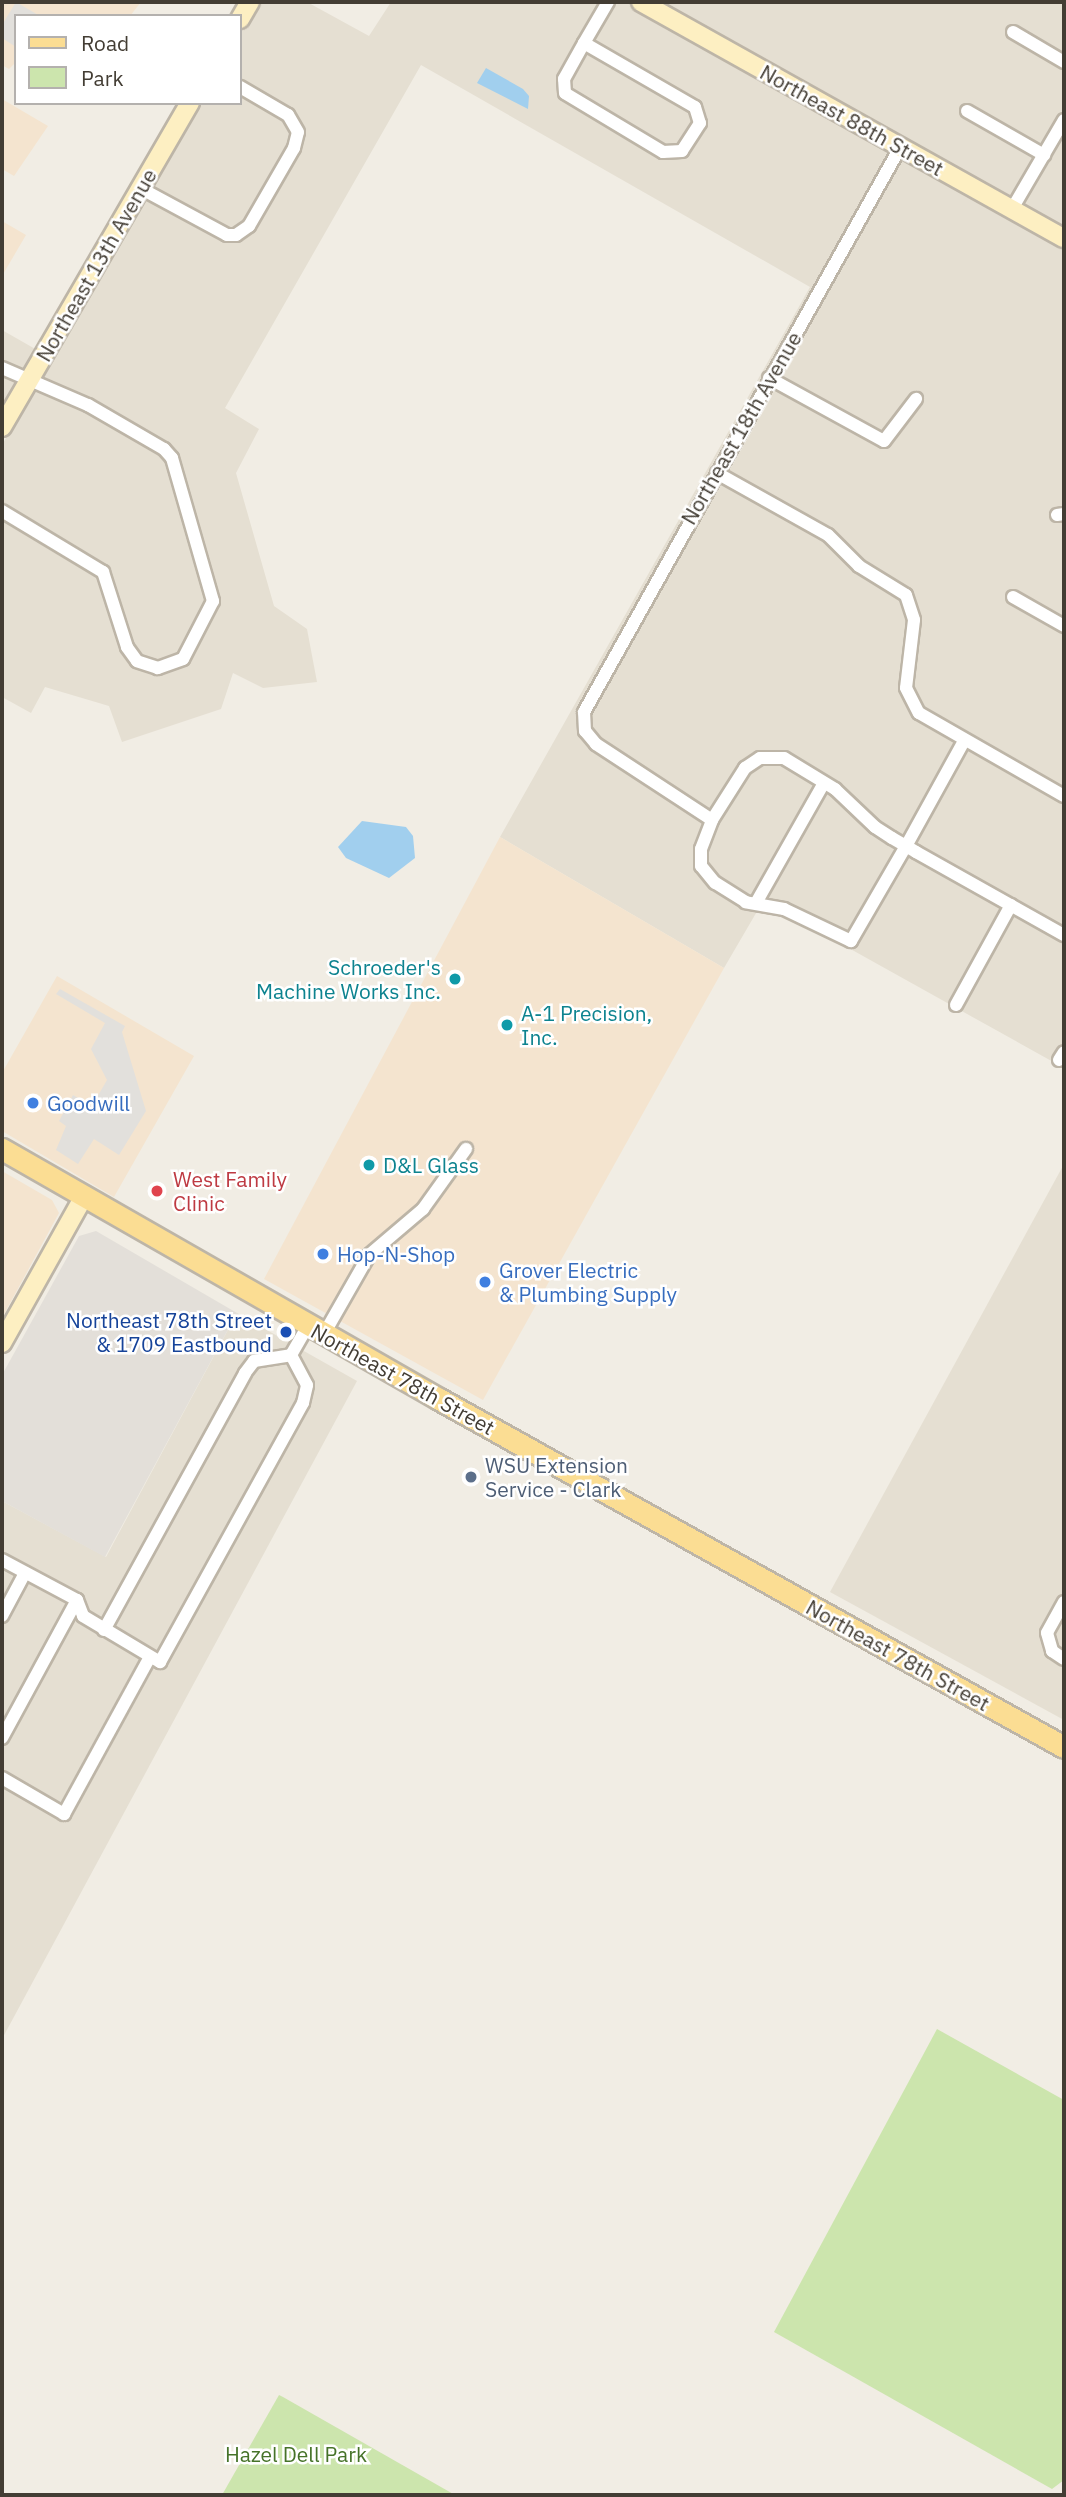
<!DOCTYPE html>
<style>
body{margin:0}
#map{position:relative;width:1066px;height:2497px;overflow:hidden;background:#f1ede4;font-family:"IBM Plex Sans",sans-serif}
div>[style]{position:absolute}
.residential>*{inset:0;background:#e5dfd2}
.commercial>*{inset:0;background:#f4e4cf}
.industrial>*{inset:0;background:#e3dfd9}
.green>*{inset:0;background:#cce5ad}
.parking>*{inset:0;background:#e2e0dc}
.water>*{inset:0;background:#a1cfee}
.roads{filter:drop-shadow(2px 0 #bdb5a7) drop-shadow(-2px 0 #bdb5a7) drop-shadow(0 2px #bdb5a7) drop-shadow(0 -2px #bdb5a7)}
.street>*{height:12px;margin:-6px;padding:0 6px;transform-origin:6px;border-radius:6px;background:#fff}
.secondary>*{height:18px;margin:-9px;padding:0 9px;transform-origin:9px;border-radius:9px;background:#fdefc2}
.primary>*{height:21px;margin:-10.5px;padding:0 10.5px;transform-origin:10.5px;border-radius:10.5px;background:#fbdd93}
.dots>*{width:19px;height:19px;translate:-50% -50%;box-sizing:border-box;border:4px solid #fff;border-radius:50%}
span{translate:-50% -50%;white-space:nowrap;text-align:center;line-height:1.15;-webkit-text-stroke:5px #fff;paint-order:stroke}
.street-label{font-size:21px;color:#433d34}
.culture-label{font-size:21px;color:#0d838f}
.right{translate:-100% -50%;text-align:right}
.left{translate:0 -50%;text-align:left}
.shop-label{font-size:21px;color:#366cbe}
.health-label{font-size:21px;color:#be3a42}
.transit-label{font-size:21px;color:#164399}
.service-label{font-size:21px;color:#4e5e75}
.park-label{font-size:21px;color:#467329}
.frame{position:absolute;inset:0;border:4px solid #433d34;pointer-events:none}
.legend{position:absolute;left:14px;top:14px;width:228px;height:91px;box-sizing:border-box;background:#fff;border:2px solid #b4b1ae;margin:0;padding:9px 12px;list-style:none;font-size:21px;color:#433d34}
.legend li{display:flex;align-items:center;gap:14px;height:35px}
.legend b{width:35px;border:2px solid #b4b1ae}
</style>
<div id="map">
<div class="residential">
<div style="clip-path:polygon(257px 2px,307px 2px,369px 36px,391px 2px,1064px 2px,1064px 1068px,802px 922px,759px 908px,724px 968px,500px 837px,810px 287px,421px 65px,225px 408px,259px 429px,236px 473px,274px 606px,307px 629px,317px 682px,263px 688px,233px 673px,221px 709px,122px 742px,109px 706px,45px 687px,31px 713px,2px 697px,2px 445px,198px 103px,240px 103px,240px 31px)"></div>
<div style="clip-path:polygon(2px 330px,37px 350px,2px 412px)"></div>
<div style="clip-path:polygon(1064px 1164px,1064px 1720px,830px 1592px)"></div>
<div style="clip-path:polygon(237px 1313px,357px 1381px,2px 2039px,2px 1501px,106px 1557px)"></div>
</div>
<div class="commercial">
<div style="clip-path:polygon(2px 2px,141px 2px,130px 16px,16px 16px,16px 62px,9px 69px,2px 65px)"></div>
<div style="clip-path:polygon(2px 99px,48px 126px,14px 176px,2px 169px)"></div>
<div style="clip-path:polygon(2px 221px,26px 235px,2px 276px)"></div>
<div style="clip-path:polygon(500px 837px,724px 968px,483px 1400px,264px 1279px)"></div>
<div style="clip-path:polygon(57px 976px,194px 1056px,114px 1197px,2px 1131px,2px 1073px)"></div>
<div style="clip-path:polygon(2px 1171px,52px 1200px,59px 1213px,2px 1318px)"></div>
</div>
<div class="industrial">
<div style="clip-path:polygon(96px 1231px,237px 1313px,105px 1557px,2px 1501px,2px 1375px,79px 1236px)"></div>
</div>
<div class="green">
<div style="clip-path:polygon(937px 2029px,1064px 2100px,1064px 2480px,1052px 2489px,774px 2332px)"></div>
<div style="clip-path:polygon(279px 2395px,283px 2397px,455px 2495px,222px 2495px)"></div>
</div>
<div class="parking">
<div style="clip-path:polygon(16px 2px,40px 16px,16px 16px,16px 47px,2px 38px,2px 25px)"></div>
<div style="clip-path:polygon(60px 989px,125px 1026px,122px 1032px,146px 1111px,119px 1155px,94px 1139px,78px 1164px,56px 1150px,66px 1126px,59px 1121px,73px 1095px,92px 1106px,107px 1080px,91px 1049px,105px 1023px,56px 994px)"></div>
</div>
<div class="water">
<div style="clip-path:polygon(486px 68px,523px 89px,529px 96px,528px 109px,477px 83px)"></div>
<div style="clip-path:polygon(362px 821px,406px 827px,413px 836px,415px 858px,389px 878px,346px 858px,338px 847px)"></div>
</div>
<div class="roads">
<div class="street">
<div style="left:1013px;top:32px;width:59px;rotate:30.5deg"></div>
<div style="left:584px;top:43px;width:128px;rotate:30deg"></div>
<div style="left:695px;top:107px;width:17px;rotate:73deg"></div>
<div style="left:700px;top:123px;width:33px;rotate:123deg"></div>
<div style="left:682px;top:151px;width:19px;rotate:177deg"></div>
<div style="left:663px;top:152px;width:114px;rotate:-149deg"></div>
<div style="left:565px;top:93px;width:14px;rotate:-94deg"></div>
<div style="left:564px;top:79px;width:41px;rotate:-60.9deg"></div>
<div style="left:584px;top:43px;width:48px;rotate:-59.7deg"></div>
<div style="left:967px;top:111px;width:89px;rotate:29.7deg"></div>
<div style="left:140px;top:188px;width:99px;rotate:28.4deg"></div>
<div style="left:227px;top:235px;width:9px"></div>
<div style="left:236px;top:235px;width:16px;rotate:-35deg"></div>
<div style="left:249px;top:226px;width:90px;rotate:-60deg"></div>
<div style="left:294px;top:148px;width:16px;rotate:-76deg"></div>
<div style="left:298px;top:132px;width:20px;rotate:-120deg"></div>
<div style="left:288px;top:115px;width:56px;rotate:-149.7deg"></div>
<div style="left:1012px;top:209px;width:103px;rotate:-59.7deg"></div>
<div style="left:2px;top:368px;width:94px;rotate:23.3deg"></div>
<div style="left:88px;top:405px;width:88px;rotate:30.1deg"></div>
<div style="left:164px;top:449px;width:12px;rotate:48deg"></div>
<div style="left:172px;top:458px;width:149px;rotate:74deg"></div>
<div style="left:213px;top:601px;width:65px;rotate:117.3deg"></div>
<div style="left:183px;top:659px;width:27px;rotate:160deg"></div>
<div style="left:158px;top:668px;width:22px;rotate:-162deg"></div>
<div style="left:137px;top:661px;width:17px;rotate:-126deg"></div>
<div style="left:127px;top:647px;width:79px;rotate:-107.7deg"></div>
<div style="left:103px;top:572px;width:118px;rotate:-148.9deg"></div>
<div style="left:769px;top:378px;width:131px;rotate:28.7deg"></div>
<div style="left:884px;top:441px;width:53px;rotate:-52.7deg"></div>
<div style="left:717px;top:473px;width:127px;rotate:29.2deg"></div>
<div style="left:828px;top:535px;width:44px;rotate:45deg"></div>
<div style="left:859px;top:566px;width:55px;rotate:31.7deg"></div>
<div style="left:906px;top:595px;width:26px;rotate:72deg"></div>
<div style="left:914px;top:620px;width:68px;rotate:96.7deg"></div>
<div style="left:906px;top:688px;width:28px;rotate:63deg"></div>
<div style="left:919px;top:713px;width:167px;rotate:29.8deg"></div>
<div style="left:1057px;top:515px;width:7px;rotate:-8deg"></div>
<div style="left:1013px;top:597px;width:59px;rotate:29.6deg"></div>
<div style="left:964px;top:741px;width:120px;rotate:118.9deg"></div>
<div style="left:906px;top:846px;width:110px;rotate:120.1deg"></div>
<div style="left:851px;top:941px;width:74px;rotate:-154.5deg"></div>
<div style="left:784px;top:909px;width:39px;rotate:-170deg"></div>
<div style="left:746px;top:902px;width:36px;rotate:-148deg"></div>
<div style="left:715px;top:883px;width:22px;rotate:-129deg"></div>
<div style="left:701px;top:866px;width:17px;rotate:-90deg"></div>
<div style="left:701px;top:849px;width:31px;rotate:-69deg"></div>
<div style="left:712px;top:820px;width:62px;rotate:-57.6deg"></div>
<div style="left:745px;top:768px;width:18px;rotate:-34deg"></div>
<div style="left:760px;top:758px;width:24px"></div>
<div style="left:784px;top:758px;width:60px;rotate:31.3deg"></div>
<div style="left:835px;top:789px;width:55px;rotate:43.5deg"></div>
<div style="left:875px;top:827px;width:20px;rotate:33deg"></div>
<div style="left:892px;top:838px;width:16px;rotate:30deg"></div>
<div style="left:906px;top:846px;width:12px;rotate:31deg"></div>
<div style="left:916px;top:852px;width:170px;rotate:29.3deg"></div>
<div style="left:712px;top:820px;width:139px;rotate:-146.8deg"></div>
<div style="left:596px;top:744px;width:17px;rotate:-130deg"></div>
<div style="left:585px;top:731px;width:19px;rotate:-93deg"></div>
<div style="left:584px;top:712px;width:649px;rotate:-60.75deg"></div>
<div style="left:756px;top:903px;width:138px;rotate:-60.5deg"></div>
<div style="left:956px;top:1005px;width:114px;rotate:-61.2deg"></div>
<div style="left:1059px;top:1060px;width:9px;rotate:-58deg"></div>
<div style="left:324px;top:1334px;width:91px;rotate:-60.3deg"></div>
<div style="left:369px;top:1255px;width:71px;rotate:-40.4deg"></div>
<div style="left:423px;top:1209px;width:74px;rotate:-54.4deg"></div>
<div style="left:2px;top:1560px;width:85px;rotate:28.1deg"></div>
<div style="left:77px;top:1600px;width:17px;rotate:69deg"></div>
<div style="left:83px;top:1616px;width:90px;rotate:30.9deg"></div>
<div style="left:160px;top:1662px;width:296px;rotate:-61.1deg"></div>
<div style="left:303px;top:1403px;width:18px;rotate:-77deg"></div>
<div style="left:307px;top:1385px;width:34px;rotate:-118deg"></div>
<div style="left:1064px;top:1602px;width:35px;rotate:119deg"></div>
<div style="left:1047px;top:1633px;width:19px;rotate:74deg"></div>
<div style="left:1052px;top:1651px;width:14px;rotate:34deg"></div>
<div style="left:2px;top:1616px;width:49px;rotate:-61.9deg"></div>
<div style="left:104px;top:1630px;width:293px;rotate:-61.2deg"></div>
<div style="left:245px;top:1373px;width:15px;rotate:-53deg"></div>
<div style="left:254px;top:1361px;width:37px;rotate:-9deg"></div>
<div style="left:291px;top:1355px;width:34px;rotate:-60deg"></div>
<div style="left:2px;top:1738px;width:157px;rotate:-61.5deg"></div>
<div style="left:2px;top:1778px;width:72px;rotate:30.1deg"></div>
<div style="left:64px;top:1814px;width:179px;rotate:-61.3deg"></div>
</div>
<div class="secondary">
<div style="left:641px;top:2px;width:484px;rotate:29.2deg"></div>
<div style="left:240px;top:19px;width:20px;rotate:-60deg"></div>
<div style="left:2px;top:427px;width:375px;rotate:-59.9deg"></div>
<div style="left:2px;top:1343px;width:166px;rotate:-60.8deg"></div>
</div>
<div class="primary">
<div style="left:2px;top:1149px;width:503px;rotate:29.77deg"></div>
<div style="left:439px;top:1399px;width:715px;rotate:29.11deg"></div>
</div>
</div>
<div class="dots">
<div style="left:455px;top:979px;background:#0f9aa8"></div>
<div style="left:507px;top:1025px;background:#0f9aa8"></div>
<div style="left:33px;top:1103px;background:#3f7fe0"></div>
<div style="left:369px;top:1165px;background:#0f9aa8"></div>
<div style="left:157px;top:1191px;background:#e0444e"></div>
<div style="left:323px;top:1254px;background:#3f7fe0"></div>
<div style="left:485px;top:1282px;background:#3f7fe0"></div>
<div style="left:286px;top:1332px;background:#1a4fb4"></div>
<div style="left:471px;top:1477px;background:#5c6f8a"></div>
</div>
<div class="street-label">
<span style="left:852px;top:120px;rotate:29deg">Northeast 88th Street</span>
<span style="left:96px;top:265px;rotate:-60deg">Northeast 13th Avenue</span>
<span style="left:741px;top:428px;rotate:-60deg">Northeast 18th Avenue</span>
<span style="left:403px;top:1379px;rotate:29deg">Northeast 78th Street</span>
<span style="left:898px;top:1655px;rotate:29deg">Northeast 78th Street</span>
</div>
<div class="culture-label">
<span class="right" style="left:441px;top:979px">Schroeder's<br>Machine Works Inc.</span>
<span class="left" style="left:521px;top:1025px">A-1 Precision,<br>Inc.</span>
<span class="left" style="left:383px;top:1165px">D&amp;L Glass</span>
</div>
<div class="shop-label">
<span class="left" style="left:47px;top:1103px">Goodwill</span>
<span class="left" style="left:337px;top:1254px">Hop-N-Shop</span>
<span class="left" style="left:499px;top:1282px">Grover Electric<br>&amp; Plumbing Supply</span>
</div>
<div class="health-label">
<span class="left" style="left:173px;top:1191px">West Family<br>Clinic</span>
</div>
<div class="transit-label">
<span class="right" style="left:272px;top:1332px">Northeast 78th Street<br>&amp; 1709 Eastbound</span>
</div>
<div class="service-label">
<span class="left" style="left:485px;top:1477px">WSU Extension<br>Service - Clark</span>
</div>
<div class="park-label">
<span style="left:296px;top:2454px">Hazel Dell Park</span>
</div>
<div class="frame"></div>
<ul class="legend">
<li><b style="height:9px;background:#fbdd93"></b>Road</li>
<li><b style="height:19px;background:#cce5ad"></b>Park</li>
</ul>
</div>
